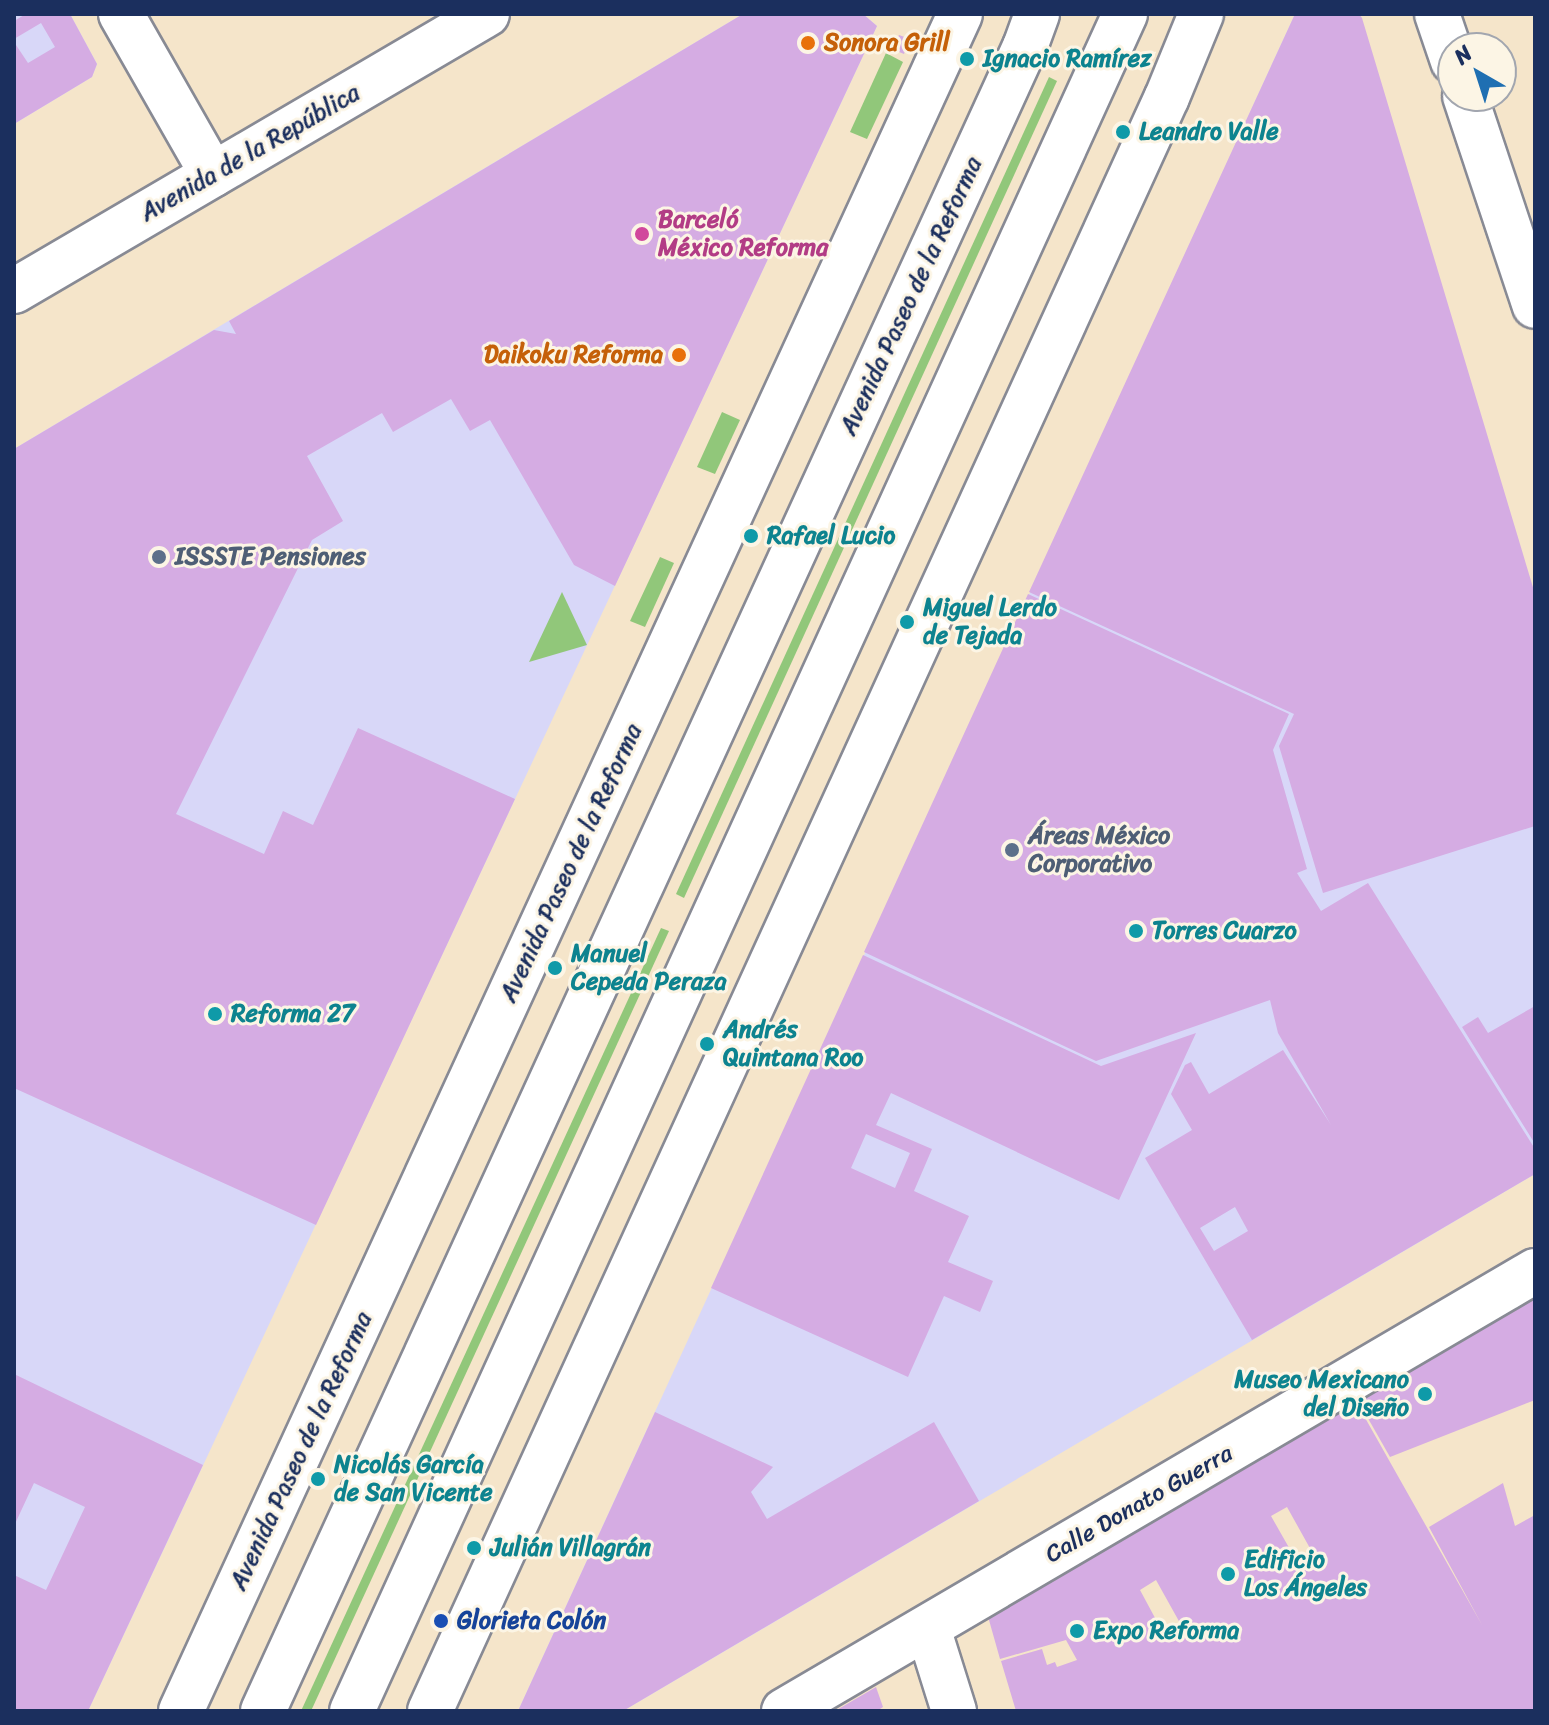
<!DOCTYPE html>
<meta charset="utf-8">
<style>
body{margin:0}
#map{position:relative;width:1549px;height:1725px;overflow:hidden;background:#f5e5ca;font-family:Sriracha,sans-serif}
div>[style]{position:absolute}
.built>*{inset:0;background:#d8d7f8}
.green>*{inset:0;background:#91c77a}
.building>*{inset:0;background:#d5ace3}
.roads{filter:drop-shadow(2px 0 #888a94) drop-shadow(-2px 0 #888a94) drop-shadow(0 2px #888a94) drop-shadow(0 -2px #888a94)}
.street>*{height:44px;margin:-22px;padding:0 22px;transform-origin:22px;border-radius:22px;background:#fff}
.secondary>*{height:44px;margin:-22px;padding:0 22px;transform-origin:22px;border-radius:22px;background:#fff}
.primary>*{height:44px;margin:-22px;padding:0 22px;transform-origin:22px;border-radius:22px;background:#fff}
.dots>*{width:22px;height:22px;translate:-50% -50%;box-sizing:border-box;border:4px solid #fcf5e5;border-radius:50%}
span{translate:-50% -50%;white-space:nowrap;text-align:center;line-height:1.15;-webkit-text-stroke:6px #fcf5e5;paint-order:stroke}
.food-label{font-size:24px;color:#c56008;font-weight:700}
.left{translate:0 -50%;text-align:left}
.right{translate:-100% -50%;text-align:right}
.culture-label{font-size:24px;color:#0d838f;font-weight:700}
.street-label{font-size:24px;color:#1b2f5e}
.hotel-label{font-size:24px;color:#b23c85;font-weight:700}
.service-label{font-size:24px;color:#4e5e75;font-weight:700}
.transit-label{font-size:24px;color:#164399;font-weight:700}
.frame{position:absolute;inset:0;border:16px solid #1b2f5e;pointer-events:none}
.north{position:absolute;left:1437px;top:32px;width:80px;height:80px;box-sizing:border-box;background:#fcf5e5;border:2px solid #a2a6af;border-radius:50%;rotate:321deg;font-size:22px;font-weight:700;line-height:32px;text-align:center;color:#1b2f5e}
.north::after{content:'';display:block;margin:auto;width:28px;height:36px;background:#1f6fb2;clip-path:polygon(50% 0,100% 100%,50% 72%,0 100%)}
</style>
<div id="map">
<div class="built">
<div style="clip-path:polygon(14px 14px,70px 14px,97px 64px,92px 77px,14px 124px)"></div>
<div style="clip-path:polygon(743px 14px,863px 14px,877px 26px,88px 1711px,14px 1711px,14px 449px)"></div>
<div style="clip-path:polygon(1295px 14px,1535px 594px,1535px 1174px,623px 1711px,518px 1711px)"></div>
</div>
<div class="green">
<div style="clip-path:polygon(886px 53px,903px 62px,867px 139px,850px 132px)"></div>
<div style="clip-path:polygon(1049px 77px,1057px 81px,684px 898px,676px 894px)"></div>
<div style="clip-path:polygon(722px 412px,740px 420px,715px 474px,697px 467px)"></div>
<div style="clip-path:polygon(660px 557px,674px 563px,645px 627px,630px 621px)"></div>
<div style="clip-path:polygon(562px 592px,587px 645px,529px 662px)"></div>
<div style="clip-path:polygon(661px 928px,669px 931px,311px 1711px,301px 1711px)"></div>
</div>
<div class="building">
<div style="clip-path:polygon(26px 14px,70px 14px,97px 64px,92px 77px,14px 124px,14px 42px,28px 63px,55px 47px,41px 23px,14px 39px,14px 21px)"></div>
<div style="clip-path:polygon(743px 14px,863px 14px,877px 26px,615px 586px,574px 565px,490px 420px,470px 431px,451px 399px,393px 432px,382px 413px,307px 456px,343px 521px,312px 540px,176px 814px,264px 854px,283px 811px,313px 825px,358px 728px,515px 799px,316px 1225px,14px 1088px,14px 449px,214px 330px,236px 334px,229px 321px)"></div>
<div style="clip-path:polygon(1295px 14px,1359px 14px,1362px 18px,1535px 594px,1535px 826px,1323px 893px,1279px 746px,1294px 714px,1029px 592px)"></div>
<div style="clip-path:polygon(899px 35px,910px 39px,904px 54px,892px 49px)"></div>
<div style="clip-path:polygon(evenodd,1028px 594px,1289px 714px,1273px 750px,1307px 869px,1297px 873px,1321px 911px,1368px 883px,1535px 1149px,1535px 1174px,1252px 1340px,1145px 1158px,1192px 1130px,1171px 1094px,1185px 1065px,1191px 1062px,1209px 1094px,1283px 1050px,1331px 1125px,1278px 1033px,1270px 1000px,1096px 1061px,864px 952px,1028px 594px,1235px 1207px,1248px 1231px,1214px 1251px,1200px 1228px,1235px 1207px)"></div>
<div style="clip-path:polygon(evenodd,863px 955px,1101px 1066px,1196px 1033px,1119px 1200px,891px 1093px,876px 1125px,932px 1149px,914px 1191px,969px 1216px,948px 1262px,993px 1281px,980px 1312px,944px 1296px,908px 1377px,711px 1288px,863px 955px,866px 1134px,910px 1153px,895px 1188px,851px 1168px,866px 1134px)"></div>
<div style="clip-path:polygon(1535px 1006px,1535px 1144px,1462px 1027px,1478px 1017px,1488px 1033px)"></div>
<div style="clip-path:polygon(1535px 1296px,1535px 1400px,1390px 1457px,1357px 1399px)"></div>
<div style="clip-path:polygon(14px 1374px,203px 1465px,88px 1711px,14px 1711px,14px 1575px,46px 1590px,85px 1507px,34px 1483px,14px 1526px)"></div>
<div style="clip-path:polygon(evenodd,1355px 1400px,1482px 1625px,1429px 1527px,1503px 1483px,1515px 1526px,1535px 1515px,1535px 1711px,1016px 1711px,1001px 1661px,1042px 1649px,1047px 1665px,1055px 1662px,1057px 1667px,1077px 1660px,1066px 1640px,1000px 1659px,987px 1613px,1355px 1400px,1287px 1507px,1316px 1559px,1300px 1567px,1271px 1516px,1287px 1507px,1355px 1400px,1156px 1580px,1185px 1632px,1168px 1642px,1140px 1590px,1156px 1580px)"></div>
<div style="clip-path:polygon(655px 1412px,773px 1467px,751px 1492px,767px 1519px,934px 1422px,979px 1501px,623px 1711px,518px 1711px)"></div>
<div style="clip-path:polygon(876px 1687px,883px 1707px,877px 1711px,835px 1711px)"></div>
</div>
<div class="roads">
<div class="street">
<div style="left:121px;top:14px;width:185px;rotate:60.3deg"></div>
<div style="left:928px;top:1628px;width:87px;rotate:72.6deg"></div>
<div style="left:784px;top:1711px;width:870px;rotate:-30.37deg"></div>
</div>
<div class="secondary">
<div style="left:14px;top:291px;width:548px;rotate:-30.35deg"></div>
<div style="left:181px;top:1711px;width:1867px;rotate:-65.34deg"></div>
<div style="left:263px;top:1711px;width:1830px;rotate:-65.4deg"></div>
<div style="left:1025px;top:47px;width:35px;rotate:-70deg"></div>
<div style="left:352px;top:1711px;width:1865px;rotate:-65.51deg"></div>
<div style="left:430px;top:1711px;width:1774px;rotate:-65.46deg"></div>
<div style="left:1167px;top:97px;width:90px;rotate:-67.7deg"></div>
</div>
<div class="primary">
<div style="left:1437px;top:14px;width:50px;rotate:71.2deg"></div>
<div style="left:1465px;top:96px;width:221px;rotate:71.6deg"></div>
</div>
</div>
<div class="dots">
<div style="left:808px;top:43px;background:#e8710a"></div>
<div style="left:967px;top:59px;background:#0f9aa8"></div>
<div style="left:1123px;top:132px;background:#0f9aa8"></div>
<div style="left:642px;top:234px;background:#d1479c"></div>
<div style="left:679px;top:355px;background:#e8710a"></div>
<div style="left:751px;top:536px;background:#0f9aa8"></div>
<div style="left:159px;top:557px;background:#5c6f8a"></div>
<div style="left:907px;top:622px;background:#0f9aa8"></div>
<div style="left:1012px;top:850px;background:#5c6f8a"></div>
<div style="left:1136px;top:931px;background:#0f9aa8"></div>
<div style="left:555px;top:968px;background:#0f9aa8"></div>
<div style="left:215px;top:1014px;background:#0f9aa8"></div>
<div style="left:707px;top:1044px;background:#0f9aa8"></div>
<div style="left:1425px;top:1394px;background:#0f9aa8"></div>
<div style="left:318px;top:1479px;background:#0f9aa8"></div>
<div style="left:474px;top:1548px;background:#0f9aa8"></div>
<div style="left:1228px;top:1574px;background:#0f9aa8"></div>
<div style="left:441px;top:1621px;background:#1a4fb4"></div>
<div style="left:1077px;top:1631px;background:#0f9aa8"></div>
</div>
<div class="food-label">
<span class="left" style="left:824px;top:43px">Sonora Grill</span>
<span class="right" style="left:663px;top:355px">Daikoku Reforma</span>
</div>
<div class="culture-label">
<span class="left" style="left:983px;top:59px">Ignacio Ramírez</span>
<span class="left" style="left:1139px;top:132px">Leandro Valle</span>
<span class="left" style="left:767px;top:536px">Rafael Lucio</span>
<span class="left" style="left:923px;top:622px">Miguel Lerdo<br>de Tejada</span>
<span class="left" style="left:1152px;top:931px">Torres Cuarzo</span>
<span class="left" style="left:571px;top:968px">Manuel<br>Cepeda Peraza</span>
<span class="left" style="left:231px;top:1014px">Reforma 27</span>
<span class="left" style="left:723px;top:1044px">Andrés<br>Quintana Roo</span>
<span class="right" style="left:1409px;top:1394px">Museo Mexicano<br>del Diseño</span>
<span class="left" style="left:334px;top:1479px">Nicolás García<br>de San Vicente</span>
<span class="left" style="left:490px;top:1548px">Julián Villagrán</span>
<span class="left" style="left:1244px;top:1574px">Edificio<br>Los Ángeles</span>
<span class="left" style="left:1093px;top:1631px">Expo Reforma</span>
</div>
<div class="street-label">
<span style="left:250px;top:153px;rotate:-30deg">Avenida de la República</span>
<span style="left:911px;top:296px;rotate:-65deg">Avenida Paseo de la Reforma</span>
<span style="left:571px;top:863px;rotate:-65deg">Avenida Paseo de la Reforma</span>
<span style="left:301px;top:1451px;rotate:-65deg">Avenida Paseo de la Reforma</span>
<span style="left:1139px;top:1504px;rotate:-30deg">Calle Donato Guerra</span>
</div>
<div class="hotel-label">
<span class="left" style="left:658px;top:234px">Barceló<br>México Reforma</span>
</div>
<div class="service-label">
<span class="left" style="left:175px;top:557px">ISSSTE Pensiones</span>
<span class="left" style="left:1028px;top:850px">Áreas México<br>Corporativo</span>
</div>
<div class="transit-label">
<span class="left" style="left:457px;top:1621px">Glorieta Colón</span>
</div>
<div class="frame"></div>
<div class="north">N</div>
</div>
